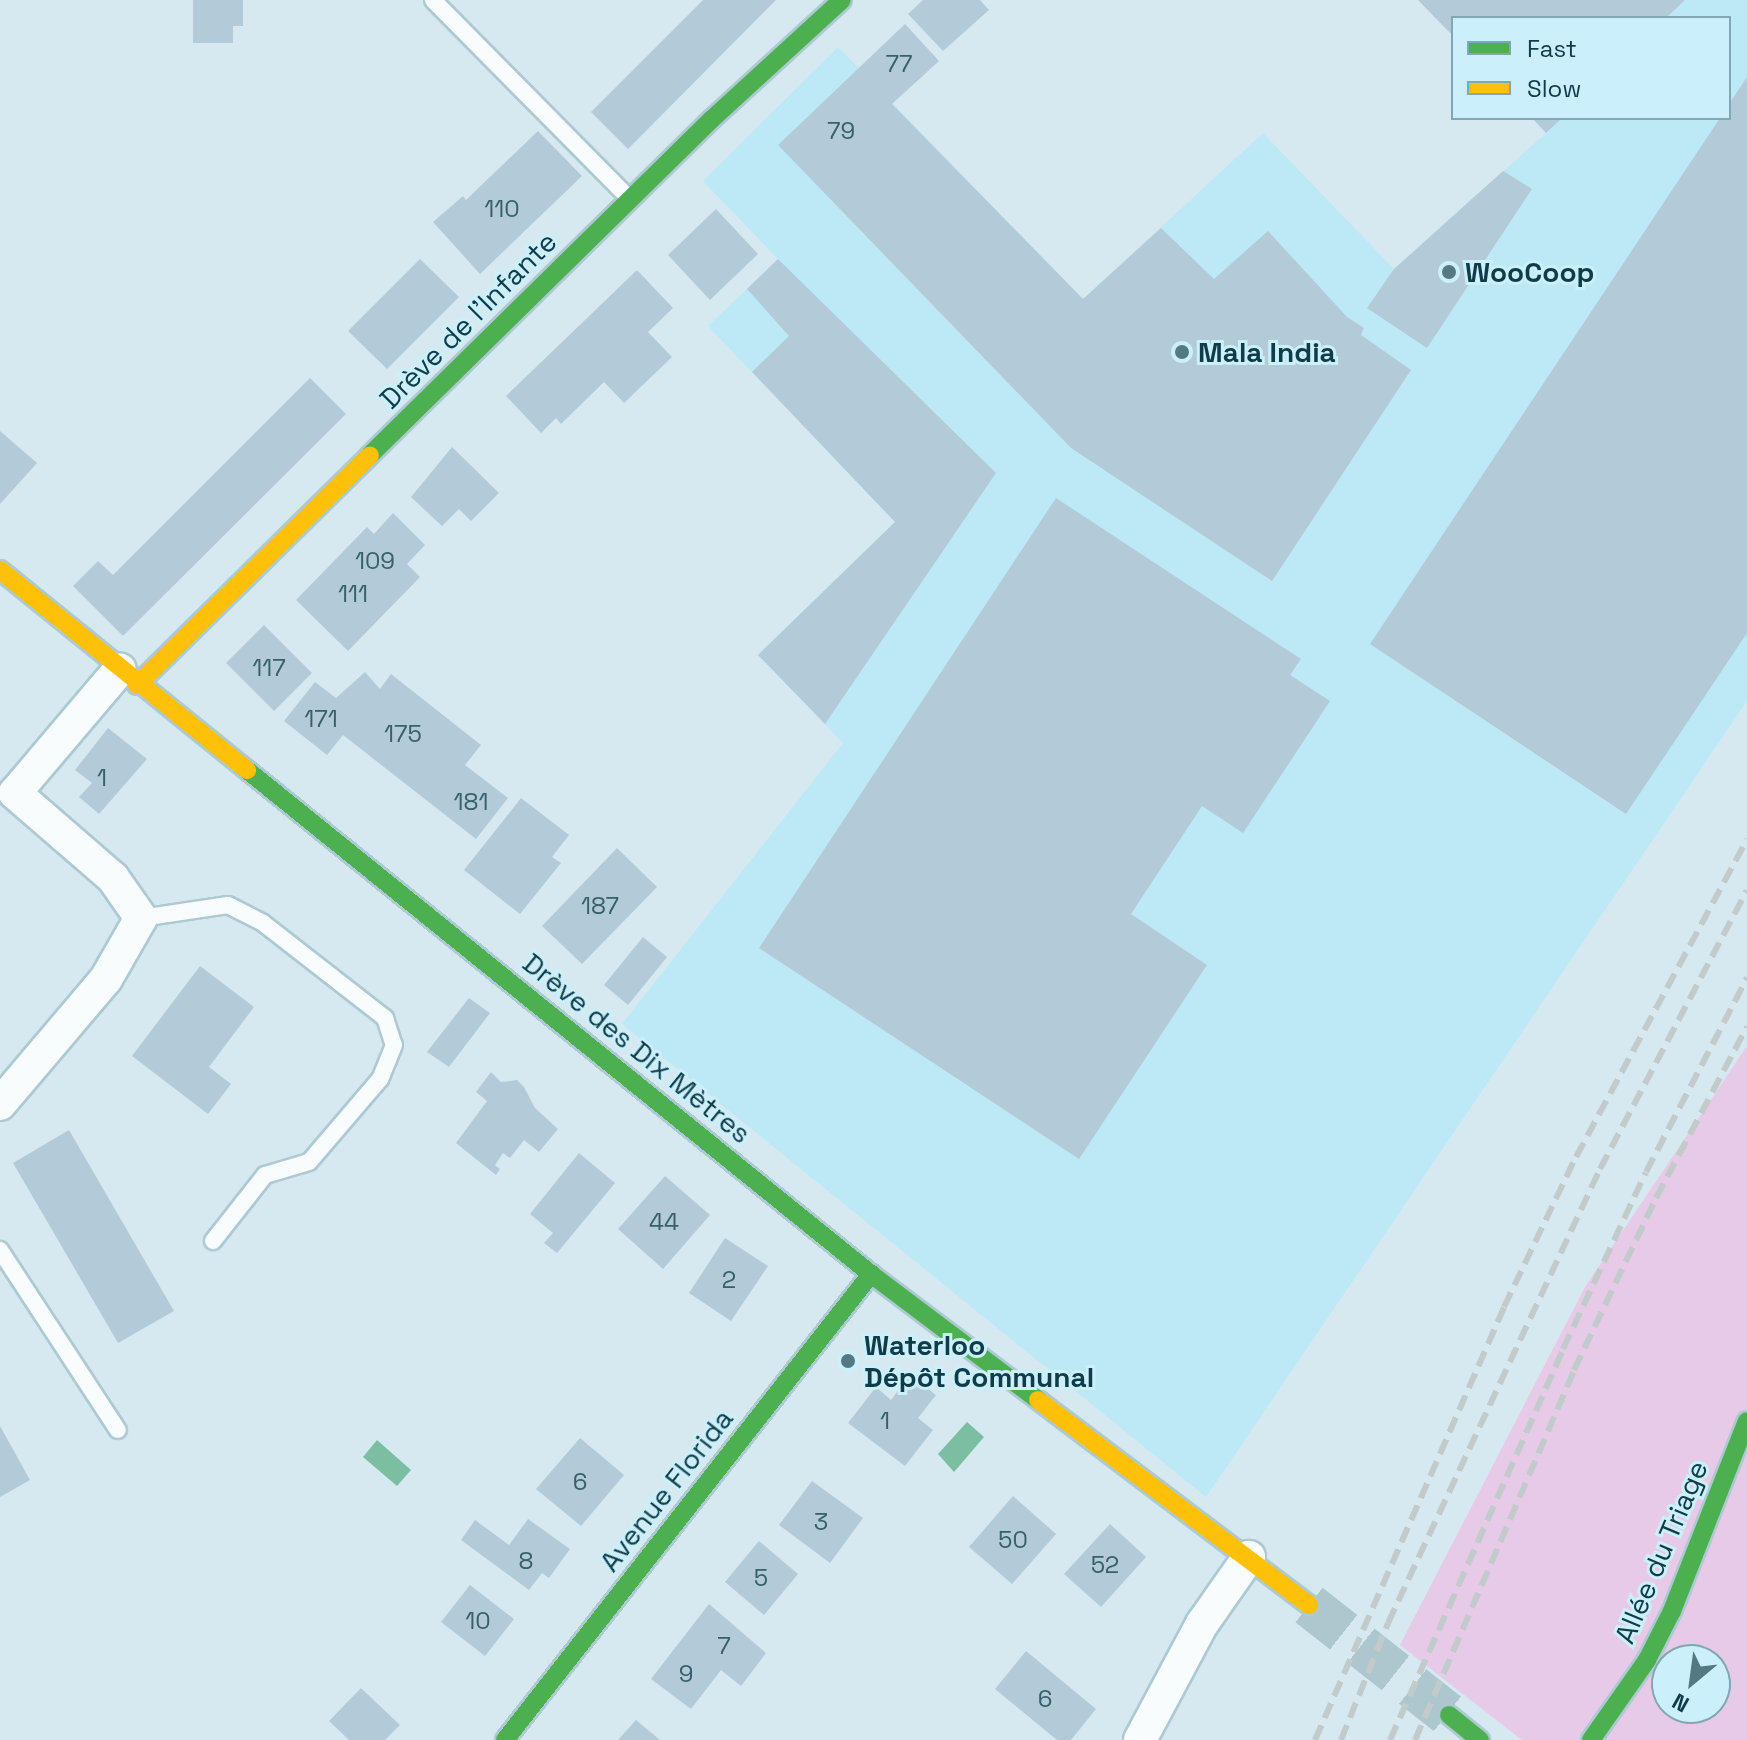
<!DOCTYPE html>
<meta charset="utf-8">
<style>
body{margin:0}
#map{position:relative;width:1747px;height:1740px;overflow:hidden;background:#d6e9f0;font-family:"Space Grotesk",sans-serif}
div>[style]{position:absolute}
.built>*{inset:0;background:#bde8f6}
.green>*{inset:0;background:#e7cae7}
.water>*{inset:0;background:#7cbea1}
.building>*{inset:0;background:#b3cbd8}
.secondary-tunnel>*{height:44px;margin-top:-22px;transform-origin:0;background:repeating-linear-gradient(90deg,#aec6ce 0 44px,transparent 0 66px)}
.roads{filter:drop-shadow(2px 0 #adc9d2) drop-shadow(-2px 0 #adc9d2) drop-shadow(0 2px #adc9d2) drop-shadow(0 -2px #adc9d2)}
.lane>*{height:16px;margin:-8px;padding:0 8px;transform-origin:8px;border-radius:8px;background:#f9fcfd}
.street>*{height:32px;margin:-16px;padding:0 16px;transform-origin:16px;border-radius:16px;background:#f9fcfd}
.fast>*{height:18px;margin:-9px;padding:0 9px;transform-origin:9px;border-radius:9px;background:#4caf50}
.slow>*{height:18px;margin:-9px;padding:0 9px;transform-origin:9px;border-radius:9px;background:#ffc107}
.rail>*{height:6px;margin-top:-3px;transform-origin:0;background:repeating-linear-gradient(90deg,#c2cacc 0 16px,transparent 0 24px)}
.dots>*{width:22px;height:22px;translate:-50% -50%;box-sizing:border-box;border:4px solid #cbeffb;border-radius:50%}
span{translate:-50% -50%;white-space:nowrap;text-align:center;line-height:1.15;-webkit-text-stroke:6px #cbeffb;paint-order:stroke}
.number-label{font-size:24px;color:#38606c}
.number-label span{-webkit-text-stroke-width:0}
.poi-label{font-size:28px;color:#0f3c48;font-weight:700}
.left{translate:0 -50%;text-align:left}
.street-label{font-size:28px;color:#0f3c48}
.legend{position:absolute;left:1451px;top:16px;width:280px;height:104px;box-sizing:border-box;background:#cbeffb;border:2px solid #80a7b3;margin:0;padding:10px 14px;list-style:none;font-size:24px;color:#0f3c48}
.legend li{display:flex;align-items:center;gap:16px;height:40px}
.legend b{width:40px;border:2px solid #80a7b3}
.north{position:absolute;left:1651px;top:1644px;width:80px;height:80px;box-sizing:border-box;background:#cbeffb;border:2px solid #80a7b3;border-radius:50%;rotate:209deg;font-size:22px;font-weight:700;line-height:32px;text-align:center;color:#0f3c48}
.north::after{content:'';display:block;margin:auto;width:28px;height:36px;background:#557983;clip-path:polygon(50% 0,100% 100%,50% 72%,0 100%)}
</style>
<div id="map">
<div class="built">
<div style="clip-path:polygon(1418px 0,1747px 0,1747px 701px,1206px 1497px,622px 1024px,843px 743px,758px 655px,895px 522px,708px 326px,778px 259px,703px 181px,838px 47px,1083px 299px,1263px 133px,1394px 269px,1546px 133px,1532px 118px,1729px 118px,1729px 18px,1453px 18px,1453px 36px)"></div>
</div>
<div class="green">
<div style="clip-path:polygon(evenodd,1747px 1046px,1747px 1740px,1522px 1740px,1400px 1645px,1585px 1287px,1747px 1046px,1667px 1660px,1715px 1660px,1715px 1708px,1667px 1708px,1667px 1660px)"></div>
</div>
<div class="water">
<div style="clip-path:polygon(967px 1422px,984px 1437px,954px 1472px,938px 1454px)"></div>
<div style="clip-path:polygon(377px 1440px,411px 1470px,397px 1486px,363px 1457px)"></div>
</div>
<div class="building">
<div style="clip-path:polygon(193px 0,243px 0,243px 26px,233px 26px,233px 43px,193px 43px)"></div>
<div style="clip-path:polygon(703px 0,776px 0,628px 149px,591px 112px)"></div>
<div style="clip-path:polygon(923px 0,980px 0,989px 10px,943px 51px,908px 14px)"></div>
<div style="clip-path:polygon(1418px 0,1685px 0,1666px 18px,1453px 18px,1453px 36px)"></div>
<div style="clip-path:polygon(905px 24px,939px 61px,892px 104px,1083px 299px,1161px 228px,1214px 279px,1268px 231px,1347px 317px,1364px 328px,1361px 335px,1411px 370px,1272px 581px,1071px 448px,778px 145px)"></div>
<div style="clip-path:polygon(1747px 77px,1747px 633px,1626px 814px,1370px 644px,1720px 118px,1729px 118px,1729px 104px)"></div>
<div style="clip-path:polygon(1532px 118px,1562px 118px,1546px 133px)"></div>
<div style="clip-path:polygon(538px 131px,582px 176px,480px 274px,433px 222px,463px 196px,466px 200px)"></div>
<div style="clip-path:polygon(1503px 171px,1532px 189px,1427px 348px,1367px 308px,1394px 269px)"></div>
<div style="clip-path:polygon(716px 209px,758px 254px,710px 300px,668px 255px)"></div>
<div style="clip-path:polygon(420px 259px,459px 297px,387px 369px,348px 331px)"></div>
<div style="clip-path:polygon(778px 259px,996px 473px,825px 724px,758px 655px,895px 522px,752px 372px,789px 336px,747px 289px)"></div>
<div style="clip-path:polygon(637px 270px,673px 308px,648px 332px,672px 357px,624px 403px,604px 382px,561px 424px,556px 418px,541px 433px,506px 396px)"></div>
<div style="clip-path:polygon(310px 378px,346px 414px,123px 636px,73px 586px,98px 561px,113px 575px)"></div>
<div style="clip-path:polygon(0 431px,37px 463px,0 504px)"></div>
<div style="clip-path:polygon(452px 447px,499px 493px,471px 521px,459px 509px,442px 526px,411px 497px)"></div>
<div style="clip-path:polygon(1056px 498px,1301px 659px,1290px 675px,1330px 701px,1243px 833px,1202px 806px,1131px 914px,1207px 965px,1079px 1159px,759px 948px)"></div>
<div style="clip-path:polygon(393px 513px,425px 545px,407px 564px,420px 577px,348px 651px,296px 600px,367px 527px,374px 534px)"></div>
<div style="clip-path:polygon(264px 625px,312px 673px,274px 711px,226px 663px)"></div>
<div style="clip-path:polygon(365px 672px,380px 689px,391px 674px,481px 745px,465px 765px,508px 798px,476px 839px,343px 735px,327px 755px,284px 721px,315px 682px,336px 698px)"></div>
<div style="clip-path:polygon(108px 728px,147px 759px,99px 814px,79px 797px,92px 783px,75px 770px)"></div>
<div style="clip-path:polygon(521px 798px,569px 835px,552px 857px,561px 863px,520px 914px,464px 870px)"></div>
<div style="clip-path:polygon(617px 848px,657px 887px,582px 964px,542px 926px)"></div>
<div style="clip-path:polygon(643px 937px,667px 957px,628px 1005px,604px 985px)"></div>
<div style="clip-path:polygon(200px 966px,254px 1007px,209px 1067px,231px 1084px,208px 1114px,132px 1056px)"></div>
<div style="clip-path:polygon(469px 998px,490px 1013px,449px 1067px,427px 1052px)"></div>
<div style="clip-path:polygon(491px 1072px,501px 1082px,517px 1080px,524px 1087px,535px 1108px,558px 1129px,539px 1152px,524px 1140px,510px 1158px,503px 1153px,495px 1165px,500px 1169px,496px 1175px,456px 1143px,487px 1101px,476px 1092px)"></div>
<div style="clip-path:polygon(69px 1130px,174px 1311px,118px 1343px,13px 1163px)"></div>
<div style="clip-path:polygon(579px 1153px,615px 1183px,557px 1253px,544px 1243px,553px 1233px,530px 1214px)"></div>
<div style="clip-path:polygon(665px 1176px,710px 1215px,663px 1269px,618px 1229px)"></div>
<div style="clip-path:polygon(725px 1238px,768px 1266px,731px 1321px,689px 1293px)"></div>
<div style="clip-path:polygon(910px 1375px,936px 1395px,918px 1418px,933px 1430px,905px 1466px,848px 1423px,876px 1387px,891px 1400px)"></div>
<div style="clip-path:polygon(0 1426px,30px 1480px,0 1497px)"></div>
<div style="clip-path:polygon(580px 1438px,624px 1475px,581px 1526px,536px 1489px)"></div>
<div style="clip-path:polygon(812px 1481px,863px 1518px,830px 1563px,779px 1525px)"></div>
<div style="clip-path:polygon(1013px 1496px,1056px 1534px,1012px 1584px,969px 1547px)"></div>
<div style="clip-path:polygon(528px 1519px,570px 1549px,549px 1578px,542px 1573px,529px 1590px,461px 1540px,475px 1520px,509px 1545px)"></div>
<div style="clip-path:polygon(1110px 1524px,1146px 1557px,1101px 1607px,1064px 1574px)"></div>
<div style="clip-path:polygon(759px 1541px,798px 1574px,764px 1615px,725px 1582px)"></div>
<div style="clip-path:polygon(470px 1585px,514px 1619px,485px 1656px,441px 1622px)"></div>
<div style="clip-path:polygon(709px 1604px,766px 1653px,741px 1686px,721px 1670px,691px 1709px,651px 1679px)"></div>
<div style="clip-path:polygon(1026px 1651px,1096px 1709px,1071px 1740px,1057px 1740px,995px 1689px)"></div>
<div style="clip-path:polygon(361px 1688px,400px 1725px,385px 1740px,349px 1740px,329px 1721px)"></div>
<div style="clip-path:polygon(636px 1720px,660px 1740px,618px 1740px)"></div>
</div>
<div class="secondary-tunnel">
<div style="left:1309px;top:1605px;width:178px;rotate:38.2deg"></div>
</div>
<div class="roads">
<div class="lane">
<div style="left:433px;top:0;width:279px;rotate:45.3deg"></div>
<div style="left:141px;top:918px;width:88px;rotate:-8.5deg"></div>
<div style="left:228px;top:905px;width:39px;rotate:27deg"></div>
<div style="left:263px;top:923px;width:155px;rotate:37.9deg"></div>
<div style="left:385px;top:1018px;width:28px;rotate:72deg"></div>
<div style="left:394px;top:1045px;width:37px;rotate:112deg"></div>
<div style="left:380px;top:1079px;width:109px;rotate:130.5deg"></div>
<div style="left:309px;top:1162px;width:46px;rotate:163.5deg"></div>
<div style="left:265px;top:1175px;width:84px;rotate:128.2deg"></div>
<div style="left:0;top:1250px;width:215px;rotate:56.8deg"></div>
</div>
<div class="street">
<div style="left:0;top:1104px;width:164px;rotate:-49.7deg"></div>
<div style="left:106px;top:979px;width:70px;rotate:-60.2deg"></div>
<div style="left:141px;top:918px;width:49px;rotate:-125deg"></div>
<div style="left:113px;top:878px;width:130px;rotate:-139.1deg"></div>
<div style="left:15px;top:793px;width:162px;rotate:-49.7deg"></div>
<div style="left:1140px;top:1740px;width:132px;rotate:-61.9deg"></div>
<div style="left:1202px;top:1624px;width:82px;rotate:-55deg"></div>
</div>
<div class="fast">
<div style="left:370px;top:455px;width:479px;rotate:-44.5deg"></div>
<div style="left:712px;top:119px;width:176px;rotate:-42.5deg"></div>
<div style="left:247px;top:770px;width:802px;rotate:38.93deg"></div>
<div style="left:871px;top:1274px;width:209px;rotate:37deg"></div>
<div style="left:1449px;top:1715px;width:40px;rotate:39deg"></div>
<div style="left:505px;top:1740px;width:593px;rotate:-51.85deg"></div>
<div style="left:1591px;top:1740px;width:98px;rotate:-55deg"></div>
<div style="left:1647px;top:1660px;width:55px;rotate:-63deg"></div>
<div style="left:1672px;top:1611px;width:204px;rotate:-68.5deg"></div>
</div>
<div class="slow">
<div style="left:0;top:570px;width:318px;rotate:39deg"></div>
<div style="left:137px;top:685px;width:327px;rotate:-44.6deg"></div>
<div style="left:1038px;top:1400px;width:340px;rotate:37.1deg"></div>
</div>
</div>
<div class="rail">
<div style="left:1315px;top:1740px;width:472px;rotate:-66.4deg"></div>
<div style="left:1504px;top:1307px;width:166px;rotate:-64.4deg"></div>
<div style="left:1576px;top:1157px;width:361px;rotate:-61.7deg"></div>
<div style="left:1341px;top:1740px;width:126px;rotate:-68.1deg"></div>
<div style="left:1388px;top:1623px;width:501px;rotate:-64.97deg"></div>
<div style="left:1600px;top:1169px;width:315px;rotate:-62.2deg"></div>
<div style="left:1390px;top:1740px;width:428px;rotate:-66.1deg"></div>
<div style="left:1563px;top:1349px;width:195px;rotate:-64.9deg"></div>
<div style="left:1646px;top:1172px;width:219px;rotate:-62.5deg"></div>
<div style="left:1415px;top:1740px;width:403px;rotate:-66.7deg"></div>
<div style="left:1574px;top:1370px;width:191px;rotate:-64.5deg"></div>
<div style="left:1656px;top:1198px;width:194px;rotate:-62deg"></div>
</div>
<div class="dots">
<div style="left:1449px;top:272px;background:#557983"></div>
<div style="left:1182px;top:352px;background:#557983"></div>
<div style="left:848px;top:1361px;background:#557983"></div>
</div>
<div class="number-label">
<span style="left:899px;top:64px">77</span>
<span style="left:841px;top:131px">79</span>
<span style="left:502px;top:209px">110</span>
<span style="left:375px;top:561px">109</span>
<span style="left:353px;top:594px">111</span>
<span style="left:269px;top:668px">117</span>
<span style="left:321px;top:719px">171</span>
<span style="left:403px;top:734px">175</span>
<span style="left:102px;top:778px">1</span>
<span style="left:471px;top:802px">181</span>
<span style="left:600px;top:906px">187</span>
<span style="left:664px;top:1222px">44</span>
<span style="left:729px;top:1280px">2</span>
<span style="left:885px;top:1421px">1</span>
<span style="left:580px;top:1482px">6</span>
<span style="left:821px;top:1522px">3</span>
<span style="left:1013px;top:1540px">50</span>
<span style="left:526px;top:1561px">8</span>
<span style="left:1105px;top:1565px">52</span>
<span style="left:761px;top:1578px">5</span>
<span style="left:478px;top:1621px">10</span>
<span style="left:724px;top:1646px">7</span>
<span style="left:686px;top:1674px">9</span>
<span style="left:1045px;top:1699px">6</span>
</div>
<div class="poi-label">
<span class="left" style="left:1465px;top:272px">WooCoop</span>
<span class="left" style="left:1198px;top:352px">Mala India</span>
<span class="left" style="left:864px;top:1361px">Waterloo<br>Dépôt Communal</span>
</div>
<div class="street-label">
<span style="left:468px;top:320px;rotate:-45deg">Drève de l'Infante</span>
<span style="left:637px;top:1048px;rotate:39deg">Drève des Dix Mètres</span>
<span style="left:666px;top:1490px;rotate:-52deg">Avenue Florida</span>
<span style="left:1661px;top:1552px;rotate:-67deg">Allée du Triage</span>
</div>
<ul class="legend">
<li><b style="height:10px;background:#4caf50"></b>Fast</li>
<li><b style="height:10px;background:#ffc107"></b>Slow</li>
</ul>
<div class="north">N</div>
</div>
